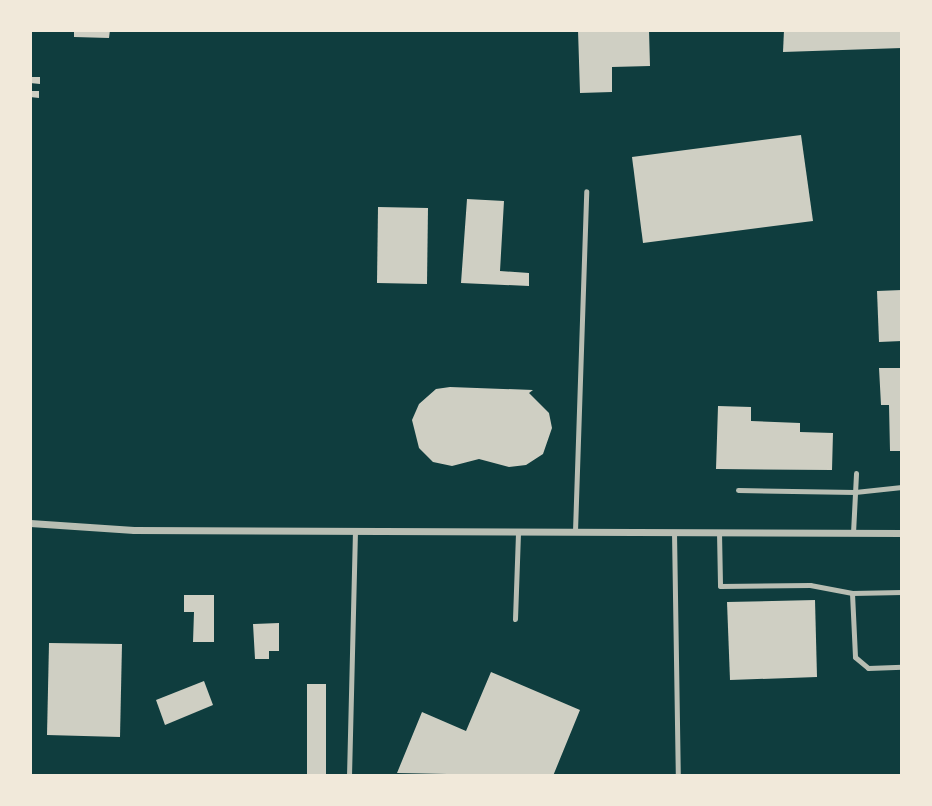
<!DOCTYPE html>
<style>
body{margin:0}
#map{position:relative;width:932px;height:806px;overflow:hidden;background:#0f3d3e;font-family:"Asap Condensed",sans-serif}
div>[style]{position:absolute}
.building>*{inset:0;background:#cfcfc3}
.service>*{height:5px;margin:-2.5px;padding:0 2.5px;transform-origin:2.5px;border-radius:2.5px;background:#b8beb3}
.minor>*{height:7px;margin:-3.5px;padding:0 3.5px;transform-origin:3.5px;border-radius:3.5px;background:#b8beb3}
span{translate:-50% -50%;white-space:nowrap;text-align:center;line-height:1.15;-webkit-text-stroke:7px #f1e9da;paint-order:stroke}
.frame{position:absolute;inset:0;border:32px solid #f1e9da;pointer-events:none}
</style>
<div id="map">
<div class="building">
<div style="clip-path:polygon(74px 30px,110px 30px,109px 38px,74px 37px)"></div>
<div style="clip-path:polygon(578px 30px,649px 30px,650px 66px,612px 67px,612px 92px,580px 93px)"></div>
<div style="clip-path:polygon(784px 30px,902px 30px,902px 48px,783px 52px)"></div>
<div style="clip-path:polygon(30px 77px,40px 77px,40px 84px,30px 83px)"></div>
<div style="clip-path:polygon(30px 91px,39px 91px,39px 98px,30px 97px)"></div>
<div style="clip-path:polygon(801px 135px,813px 221px,643px 243px,632px 157px)"></div>
<div style="clip-path:polygon(467px 199px,504px 201px,500px 271px,529px 273px,529px 286px,461px 283px)"></div>
<div style="clip-path:polygon(378px 207px,428px 208px,427px 284px,377px 283px)"></div>
<div style="clip-path:polygon(902px 290px,902px 341px,879px 342px,877px 291px)"></div>
<div style="clip-path:polygon(879px 368px,902px 368px,902px 451px,890px 451px,889px 405px,881px 405px)"></div>
<div style="clip-path:polygon(450px 387px,533px 390px,529px 393px,549px 413px,552px 428px,543px 454px,526px 465px,509px 467px,479px 459px,452px 466px,433px 462px,419px 448px,412px 420px,419px 404px,436px 389px)"></div>
<div style="clip-path:polygon(718px 406px,751px 407px,751px 421px,800px 423px,800px 432px,833px 433px,832px 470px,716px 469px)"></div>
<div style="clip-path:polygon(184px 595px,214px 595px,214px 642px,193px 642px,194px 612px,184px 612px)"></div>
<div style="clip-path:polygon(815px 600px,817px 677px,730px 680px,727px 602px)"></div>
<div style="clip-path:polygon(279px 623px,279px 651px,269px 651px,269px 659px,255px 659px,253px 624px)"></div>
<div style="clip-path:polygon(49px 643px,122px 644px,120px 737px,47px 735px)"></div>
<div style="clip-path:polygon(491px 672px,580px 710px,553px 776px,397px 773px,422px 712px,466px 731px)"></div>
<div style="clip-path:polygon(204px 681px,213px 705px,165px 725px,156px 700px)"></div>
<div style="clip-path:polygon(307px 684px,326px 684px,326px 776px,307px 776px)"></div>
</div>
<div class="service">
<div style="left:738px;top:490px;width:117px;rotate:1deg"></div>
<div style="left:855px;top:492px;width:47px;rotate:-6.1deg"></div>
<div style="left:575px;top:531px;width:340px;rotate:-88.1deg"></div>
<div style="left:674px;top:532px;width:244px;rotate:89.1deg"></div>
<div style="left:719px;top:532px;width:54px;rotate:88.9deg"></div>
<div style="left:720px;top:586px;width:90px;rotate:-0.6deg"></div>
<div style="left:810px;top:585px;width:43px;rotate:10.8deg"></div>
<div style="left:853px;top:533px;width:60px;rotate:-87.1deg"></div>
<div style="left:902px;top:592px;width:50px;rotate:178.9deg"></div>
<div style="left:852px;top:593px;width:64px;rotate:87.3deg"></div>
<div style="left:855px;top:657px;width:17px;rotate:40deg"></div>
<div style="left:868px;top:668px;width:34px;rotate:-2deg"></div>
<div style="left:515px;top:619px;width:88px;rotate:-88deg"></div>
<div style="left:349px;top:776px;width:245px;rotate:-88.6deg"></div>
</div>
<div class="minor">
<div style="left:30px;top:523px;width:104px;rotate:3.9deg"></div>
<div style="left:134px;top:530px;width:768px;rotate:0.22deg"></div>
</div>
<div class="frame"></div>
</div>
